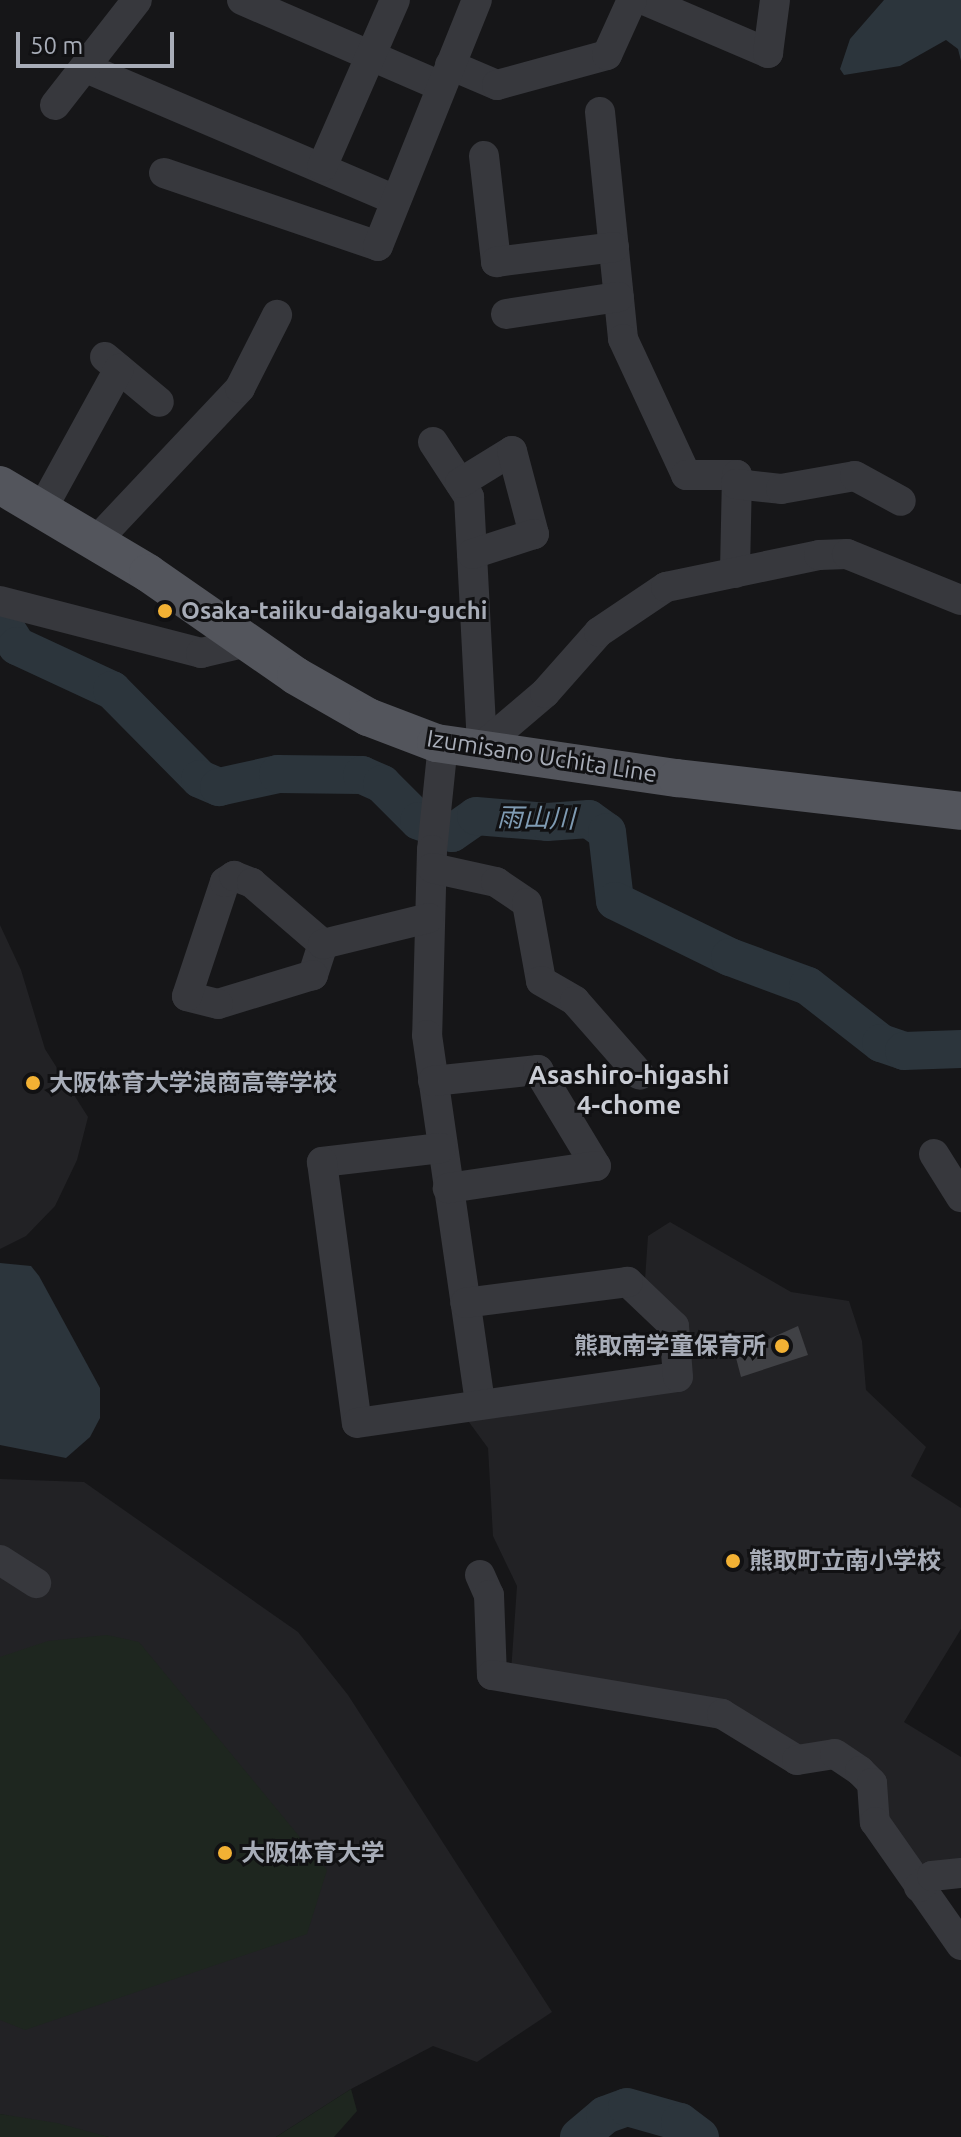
<!DOCTYPE html>
<meta charset="utf-8">
<style>
body{margin:0}
#map{position:relative;width:961px;height:2137px;overflow:hidden;background:#161618;font-family:Ubuntu,"Noto Sans JP",sans-serif}
div>[style]{position:absolute}
.built>*{inset:0;background:#222225}
.green>*{inset:0;background:#1e261f}
.water>*{inset:0;background:#2c353c}
.river>*{height:38px;margin:-19px;padding:0 19px;transform-origin:19px;border-radius:19px;background:#2c353c}
.building>*{inset:0;background:#404145}
.minor>*{height:30px;margin:-15px;padding:0 15px;transform-origin:15px;border-radius:15px;background:#37383d}
.major>*{height:38px;margin:-19px;padding:0 19px;transform-origin:19px;border-radius:19px;background:#53555c}
.dots>*{width:22px;height:22px;translate:-50% -50%;box-sizing:border-box;border:4px solid #111113;border-radius:50%}
span{translate:-50% -50%;white-space:nowrap;text-align:center;line-height:1.15;-webkit-text-stroke:6px #111113;paint-order:stroke}
.poi-label{font-size:24px;color:#a8adb8;font-weight:700}
.left{translate:0 -50%;text-align:left}
.right{translate:-100% -50%;text-align:right}
.street-label{font-size:24px;color:#a8adb8}
.water-label{font-size:26px;color:#7f9bb3;font-style:italic}
.neighbourhood-label{font-size:26px;color:#c9ccd4;font-weight:700}
.scale{position:absolute;left:16px;top:32px;width:158px;height:36px;box-sizing:border-box;border:4px solid #a8adb8;border-top:0;padding-left:10px;font-size:24px;line-height:28px;white-space:nowrap;color:#a8adb8;-webkit-text-stroke:6px #111113;paint-order:stroke}
</style>
<div id="map">
<div class="built">
<div style="clip-path:polygon(0 925px,21px 970px,45px 1049px,88px 1117px,77px 1160px,55px 1206px,26px 1236px,0 1249px)"></div>
<div style="clip-path:polygon(670px 1222px,791px 1292px,849px 1301px,862px 1341px,866px 1390px,926px 1447px,911px 1476px,961px 1508px,961px 1629px,904px 1722px,961px 1757px,961px 1862px,921px 1870px,883px 1821px,879px 1773px,511px 1672px,517px 1586px,493px 1536px,488px 1448px,466px 1418px,688px 1387px,645px 1280px,648px 1236px)"></div>
<div style="clip-path:polygon(0 1479px,84px 1482px,298px 1632px,348px 1695px,552px 2012px,477px 2062px,433px 2046px,351px 2089px,276px 2137px,109px 2137px,0 2114px)"></div>
</div>
<div class="green">
<div style="clip-path:polygon(107px 1635px,139px 1642px,327px 1870px,307px 1934px,25px 2030px,0 2020px,0 1657px,48px 1641px)"></div>
<div style="clip-path:polygon(351px 2089px,357px 2111px,334px 2137px,276px 2137px)"></div>
<div style="clip-path:polygon(0 2114px,57px 2123px,109px 2137px,0 2137px)"></div>
</div>
<div class="water">
<div style="clip-path:polygon(884px 0,961px 0,961px 61px,958px 49px,946px 40px,900px 66px,844px 75px,840px 69px,850px 39px)"></div>
<div style="clip-path:polygon(0 1263px,31px 1266px,39px 1276px,100px 1388px,100px 1418px,90px 1437px,66px 1458px,0 1445px)"></div>
</div>
<div class="river">
<div style="left:0;top:619px;width:32px;rotate:58deg"></div>
<div style="left:17px;top:646px;width:105px;rotate:24.9deg"></div>
<div style="left:112px;top:690px;width:125px;rotate:45.3deg"></div>
<div style="left:200px;top:779px;width:21px;rotate:23deg"></div>
<div style="left:219px;top:787px;width:60px;rotate:-12.4deg"></div>
<div style="left:278px;top:774px;width:84px;rotate:0.7deg"></div>
<div style="left:362px;top:775px;width:22px;rotate:24deg"></div>
<div style="left:382px;top:784px;width:52px;rotate:45deg"></div>
<div style="left:419px;top:821px;width:35px;rotate:20deg"></div>
<div style="left:452px;top:833px;width:29px;rotate:-35deg"></div>
<div style="left:476px;top:816px;width:71px;rotate:4.8deg"></div>
<div style="left:547px;top:822px;width:42px;rotate:-4.1deg"></div>
<div style="left:589px;top:819px;width:22px;rotate:36deg"></div>
<div style="left:607px;top:832px;width:69px;rotate:83.4deg"></div>
<div style="left:615px;top:901px;width:128px;rotate:26deg"></div>
<div style="left:730px;top:957px;width:83px;rotate:20.4deg"></div>
<div style="left:808px;top:986px;width:93px;rotate:38deg"></div>
<div style="left:881px;top:1043px;width:24px;rotate:19deg"></div>
<div style="left:904px;top:1051px;width:57px;rotate:-2deg"></div>
<div style="left:579px;top:2137px;width:34px;rotate:-40deg"></div>
<div style="left:605px;top:2115px;width:23px;rotate:-20deg"></div>
<div style="left:627px;top:2107px;width:55px;rotate:15.8deg"></div>
<div style="left:680px;top:2122px;width:25px;rotate:37deg"></div>
</div>
<div class="building">
<div style="clip-path:polygon(798px 1326px,808px 1355px,741px 1377px,735px 1354px)"></div>
</div>
<div class="minor">
<div style="left:242px;top:0;width:217px;rotate:23.4deg"></div>
<div style="left:644px;top:0;width:135px;rotate:23.1deg"></div>
<div style="left:768px;top:53px;width:53px;rotate:-82.5deg"></div>
<div style="left:450px;top:65px;width:51px;rotate:23.1deg"></div>
<div style="left:497px;top:85px;width:114px;rotate:-15.3deg"></div>
<div style="left:607px;top:55px;width:60px;rotate:-65.6deg"></div>
<div style="left:86px;top:68px;width:337px;rotate:23.1deg"></div>
<div style="left:55px;top:105px;width:133px;rotate:-52deg"></div>
<div style="left:600px;top:112px;width:228px;rotate:84.2deg"></div>
<div style="left:623px;top:339px;width:150px;rotate:65.1deg"></div>
<div style="left:686px;top:475px;width:51px"></div>
<div style="left:737px;top:475px;width:98px;rotate:91.2deg"></div>
<div style="left:484px;top:156px;width:107px;rotate:83.5deg"></div>
<div style="left:496px;top:262px;width:119px;rotate:-7.2deg"></div>
<div style="left:322px;top:167px;width:182px;rotate:-66.4deg"></div>
<div style="left:164px;top:173px;width:226px;rotate:18.8deg"></div>
<div style="left:378px;top:246px;width:265px;rotate:-68.1deg"></div>
<div style="left:506px;top:314px;width:114px;rotate:-8.6deg"></div>
<div style="left:105px;top:357px;width:70px;rotate:39.8deg"></div>
<div style="left:433px;top:442px;width:66px;rotate:56.8deg"></div>
<div style="left:469px;top:497px;width:248px;rotate:87deg"></div>
<div style="left:460px;top:483px;width:61px;rotate:-31.6deg"></div>
<div style="left:512px;top:451px;width:86px;rotate:75.2deg"></div>
<div style="left:534px;top:534px;width:65px;rotate:162.1deg"></div>
<div style="left:736px;top:484px;width:45px;rotate:6.3deg"></div>
<div style="left:781px;top:489px;width:75px;rotate:-10deg"></div>
<div style="left:855px;top:476px;width:52px;rotate:28.5deg"></div>
<div style="left:42px;top:509px;width:160px;rotate:-61.2deg"></div>
<div style="left:96px;top:541px;width:210px;rotate:-46.7deg"></div>
<div style="left:240px;top:388px;width:82px;rotate:-63.1deg"></div>
<div style="left:0;top:601px;width:208px;rotate:14.5deg"></div>
<div style="left:201px;top:653px;width:47px;rotate:-13.4deg"></div>
<div style="left:443px;top:744px;width:107px;rotate:95.9deg"></div>
<div style="left:432px;top:850px;width:185px;rotate:91.5deg"></div>
<div style="left:427px;top:1035px;width:373px;rotate:81.8deg"></div>
<div style="left:478px;top:750px;width:88px;rotate:-40.4deg"></div>
<div style="left:545px;top:693px;width:81px;rotate:-48.5deg"></div>
<div style="left:599px;top:632px;width:81px;rotate:-33.9deg"></div>
<div style="left:666px;top:587px;width:156px;rotate:-11.8deg"></div>
<div style="left:819px;top:555px;width:28px;rotate:-2deg"></div>
<div style="left:847px;top:554px;width:123px;rotate:22deg"></div>
<div style="left:432px;top:868px;width:66px;rotate:12.3deg"></div>
<div style="left:496px;top:882px;width:37px;rotate:34deg"></div>
<div style="left:527px;top:903px;width:79px;rotate:79.8deg"></div>
<div style="left:541px;top:981px;width:39px;rotate:30deg"></div>
<div style="left:575px;top:1001px;width:98px;rotate:48.7deg"></div>
<div style="left:323px;top:944px;width:33px;rotate:108deg"></div>
<div style="left:313px;top:975px;width:99px;rotate:163deg"></div>
<div style="left:218px;top:1004px;width:32px;rotate:-166deg"></div>
<div style="left:187px;top:996px;width:120px;rotate:-71.6deg"></div>
<div style="left:225px;top:882px;width:11px;rotate:-34deg"></div>
<div style="left:234px;top:876px;width:19px;rotate:21deg"></div>
<div style="left:252px;top:883px;width:94px;rotate:40.7deg"></div>
<div style="left:323px;top:944px;width:109px;rotate:-13.8deg"></div>
<div style="left:433px;top:1081px;width:106px;rotate:-6deg"></div>
<div style="left:538px;top:1070px;width:112px;rotate:58.9deg"></div>
<div style="left:596px;top:1166px;width:150px;rotate:171.5deg"></div>
<div style="left:441px;top:1148px;width:120px;rotate:173.3deg"></div>
<div style="left:322px;top:1162px;width:263px;rotate:82.4deg"></div>
<div style="left:357px;top:1423px;width:324px;rotate:-8.2deg"></div>
<div style="left:678px;top:1377px;width:51px;rotate:-94.5deg"></div>
<div style="left:674px;top:1326px;width:64px;rotate:-136.3deg"></div>
<div style="left:628px;top:1282px;width:164px;rotate:172.7deg"></div>
<div style="left:934px;top:1154px;width:51px;rotate:57.9deg"></div>
<div style="left:0;top:1560px;width:43px;rotate:32.6deg"></div>
<div style="left:480px;top:1575px;width:22px;rotate:66deg"></div>
<div style="left:489px;top:1595px;width:80px;rotate:87.9deg"></div>
<div style="left:492px;top:1675px;width:233px;rotate:9.6deg"></div>
<div style="left:722px;top:1714px;width:88px;rotate:31.5deg"></div>
<div style="left:797px;top:1760px;width:38px;rotate:-9deg"></div>
<div style="left:835px;top:1754px;width:30px;rotate:34deg"></div>
<div style="left:860px;top:1771px;width:17px;rotate:45deg"></div>
<div style="left:872px;top:1783px;width:39px;rotate:86deg"></div>
<div style="left:875px;top:1822px;width:150px;rotate:55deg"></div>
<div style="left:919px;top:1887px;width:17px;rotate:-40deg"></div>
<div style="left:932px;top:1876px;width:29px;rotate:-6deg"></div>
</div>
<div class="major">
<div style="left:0;top:485px;width:172px;rotate:30.7deg"></div>
<div style="left:148px;top:573px;width:180px;rotate:34.8deg"></div>
<div style="left:296px;top:676px;width:83px;rotate:29.7deg"></div>
<div style="left:368px;top:717px;width:73px;rotate:20.9deg"></div>
<div style="left:436px;top:743px;width:244px;rotate:8.3deg"></div>
<div style="left:677px;top:778px;width:286px;rotate:6.6deg"></div>
</div>
<div class="dots">
<div style="left:165px;top:611px;background:#f2b134"></div>
<div style="left:33px;top:1083px;background:#f2b134"></div>
<div style="left:782px;top:1346px;background:#f2b134"></div>
<div style="left:733px;top:1561px;background:#f2b134"></div>
<div style="left:225px;top:1853px;background:#f2b134"></div>
</div>
<div class="poi-label">
<span class="left" style="left:181px;top:611px">Osaka-taiiku-daigaku-guchi</span>
<span class="left" style="left:49px;top:1083px">大阪体育大学浪商高等学校</span>
<span class="right" style="left:766px;top:1346px">熊取南学童保育所</span>
<span class="left" style="left:749px;top:1561px">熊取町立南小学校</span>
<span class="left" style="left:241px;top:1853px">大阪体育大学</span>
</div>
<div class="street-label">
<span style="left:542px;top:756px;rotate:9deg">Izumisano Uchita Line</span>
</div>
<div class="water-label">
<span style="left:536px;top:818px;rotate:1deg">雨山川</span>
</div>
<div class="neighbourhood-label">
<span style="left:629px;top:1090px">Asashiro-higashi<br>4-chome</span>
</div>
<div class="scale">50 m</div>
</div>
